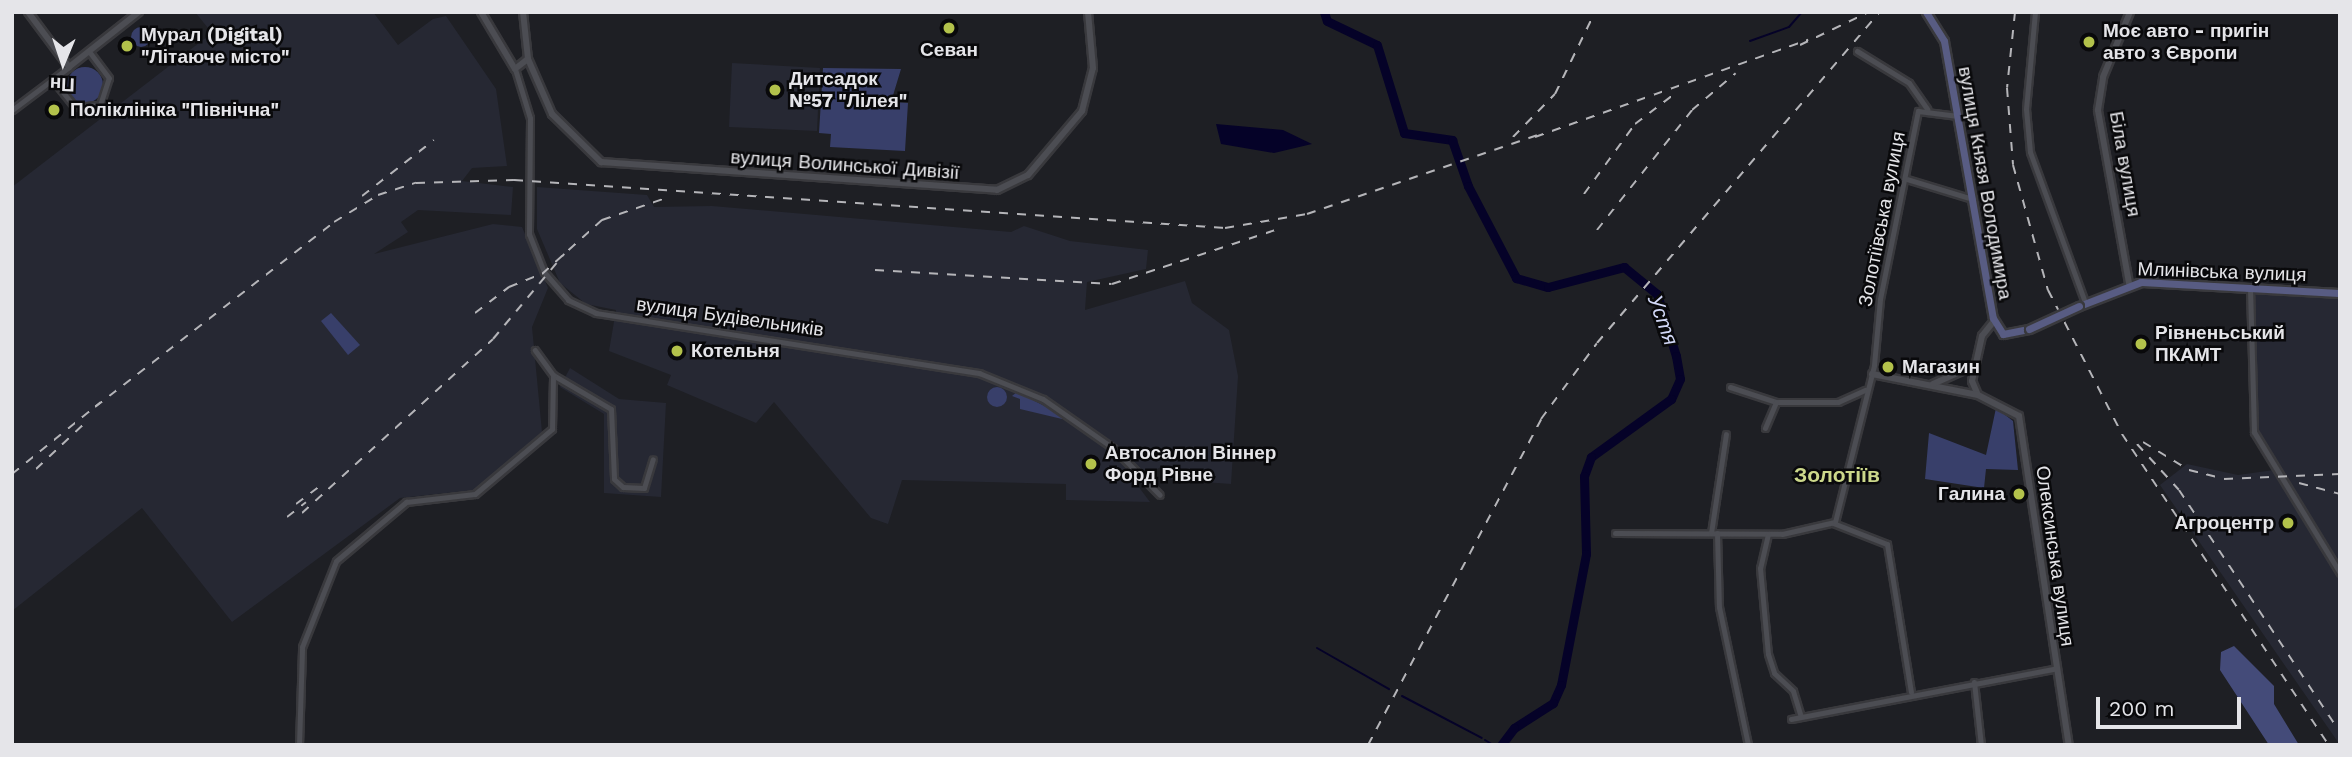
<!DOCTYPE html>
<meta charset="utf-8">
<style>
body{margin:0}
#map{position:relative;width:2352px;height:757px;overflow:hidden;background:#1e1f24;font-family:"Work Sans",sans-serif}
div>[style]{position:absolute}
.built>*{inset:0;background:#262833}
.green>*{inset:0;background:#383f6a}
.round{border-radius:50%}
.forest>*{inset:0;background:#444b79}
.water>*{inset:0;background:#050228}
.stream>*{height:2px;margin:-1px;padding:0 1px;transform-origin:1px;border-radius:1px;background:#050228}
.river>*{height:9px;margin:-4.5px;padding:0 4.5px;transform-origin:4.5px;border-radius:4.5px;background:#050228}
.roads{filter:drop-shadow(2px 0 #39393d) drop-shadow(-2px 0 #39393d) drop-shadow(0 2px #39393d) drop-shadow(0 -2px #39393d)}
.minor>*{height:5px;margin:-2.5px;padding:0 2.5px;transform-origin:2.5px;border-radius:2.5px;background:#4c4d53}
.tertiary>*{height:6px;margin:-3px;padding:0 3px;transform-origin:3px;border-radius:3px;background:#4c4d53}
.secondary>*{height:7px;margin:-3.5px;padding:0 3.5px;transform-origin:3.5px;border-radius:3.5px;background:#585c83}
.rail>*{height:2px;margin-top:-1px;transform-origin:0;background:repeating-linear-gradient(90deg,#b5b5b9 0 9px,transparent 0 18px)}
.bridges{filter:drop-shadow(2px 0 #39393d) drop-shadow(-2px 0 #39393d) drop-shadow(0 2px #39393d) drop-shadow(0 -2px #39393d)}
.secondary-bridge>*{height:7px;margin:-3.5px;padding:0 3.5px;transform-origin:3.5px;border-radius:3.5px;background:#585c83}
.dots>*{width:19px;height:19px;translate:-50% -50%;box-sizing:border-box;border:4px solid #09090b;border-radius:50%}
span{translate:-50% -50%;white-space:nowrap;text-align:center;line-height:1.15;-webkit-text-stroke:5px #09090b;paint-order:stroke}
.poi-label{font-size:19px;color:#e5e5e9;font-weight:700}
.left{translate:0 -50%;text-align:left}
.right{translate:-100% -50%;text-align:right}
.street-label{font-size:19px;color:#e5e5e9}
.water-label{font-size:21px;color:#d2d8f7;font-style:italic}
.neighbourhood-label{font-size:21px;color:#ccd88b;font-weight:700}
.frame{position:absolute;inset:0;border:14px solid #e5e5e9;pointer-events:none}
.north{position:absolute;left:28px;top:28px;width:70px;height:70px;-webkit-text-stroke:5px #09090b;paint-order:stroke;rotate:182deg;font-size:19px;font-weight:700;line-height:28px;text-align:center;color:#e5e5e9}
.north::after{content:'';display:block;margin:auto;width:24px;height:32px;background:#e5e5e9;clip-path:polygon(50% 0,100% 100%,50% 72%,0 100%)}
.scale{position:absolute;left:2096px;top:697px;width:145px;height:32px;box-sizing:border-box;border:4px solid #e5e5e9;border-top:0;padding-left:9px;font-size:21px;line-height:24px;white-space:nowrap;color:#e5e5e9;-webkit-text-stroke:5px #09090b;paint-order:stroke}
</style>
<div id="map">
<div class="built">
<div style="clip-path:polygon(195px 12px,373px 12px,398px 45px,433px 19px,446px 16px,496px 89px,507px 166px,472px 168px,462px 181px,513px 187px,511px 215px,418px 210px,401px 222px,408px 232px,374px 254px,493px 224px,522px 227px,548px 288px,532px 327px,542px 432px,474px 490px,400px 498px,232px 622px,142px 508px,12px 611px,12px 187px,212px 33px)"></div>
<div style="clip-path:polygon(732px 63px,820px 68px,817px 131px,729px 127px)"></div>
<div style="clip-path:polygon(537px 187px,647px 195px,654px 207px,712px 206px,1011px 232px,1024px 226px,1070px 241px,1148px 250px,1146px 269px,1087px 282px,1085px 310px,1185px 281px,1192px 303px,1229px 330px,1238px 376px,1231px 484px,1164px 479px,1164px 465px,1135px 482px,1150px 502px,1066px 500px,1066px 484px,902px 480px,888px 524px,871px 518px,774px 402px,756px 423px,667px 385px,671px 375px,609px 351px,616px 310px,586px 304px,560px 283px,537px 229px)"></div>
<div style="clip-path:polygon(2250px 288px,2340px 293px,2340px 745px,2160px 485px,2187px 464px,2238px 475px,2274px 470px,2249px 417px)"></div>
<div style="clip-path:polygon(570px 368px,619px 399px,666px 403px,661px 497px,604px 493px,604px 414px,560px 387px)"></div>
</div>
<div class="green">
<div class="round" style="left:131px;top:27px;width:20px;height:20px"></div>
<div class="round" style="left:67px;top:67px;width:36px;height:36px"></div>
<div style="clip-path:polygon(823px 68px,901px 69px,891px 102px,908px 103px,905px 151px,830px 147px,831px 134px,819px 133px)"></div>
<div style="clip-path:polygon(331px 313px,360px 345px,348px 355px,321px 321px)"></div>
<div class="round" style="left:987px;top:387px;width:20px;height:20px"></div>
<div style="clip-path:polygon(1017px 392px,1062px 415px,1062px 419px,1020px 409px,1020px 399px,1012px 396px)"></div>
<div style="clip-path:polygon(1996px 408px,2013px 421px,2018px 470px,1986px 469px,1984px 488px,1925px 479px,1929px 433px,1986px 455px)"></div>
</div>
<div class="forest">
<div style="clip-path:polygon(2234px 646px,2274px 686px,2274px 704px,2299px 745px,2269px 745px,2220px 670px,2221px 652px)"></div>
</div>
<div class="water">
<div style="clip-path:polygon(1216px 124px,1283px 130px,1312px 144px,1274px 153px,1221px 144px)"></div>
</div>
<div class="stream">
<div style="left:1750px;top:41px;width:41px;rotate:-19.7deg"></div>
<div style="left:1789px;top:27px;width:20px;rotate:-49deg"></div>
<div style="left:1317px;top:648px;width:83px;rotate:29.7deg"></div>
<div style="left:1402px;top:696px;width:90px;rotate:27.7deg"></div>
<div style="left:1485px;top:740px;width:9px;rotate:32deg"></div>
</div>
<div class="river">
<div style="left:1324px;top:12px;width:9px;rotate:72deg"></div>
<div style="left:1327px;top:21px;width:55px;rotate:25.6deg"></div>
<div style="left:1377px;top:45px;width:92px;rotate:72.9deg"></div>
<div style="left:1404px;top:133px;width:49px;rotate:8.3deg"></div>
<div style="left:1452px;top:140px;width:49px;rotate:70.8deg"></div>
<div style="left:1468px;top:186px;width:104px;rotate:62.4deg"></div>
<div style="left:1516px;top:278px;width:33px;rotate:16deg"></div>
<div style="left:1548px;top:287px;width:79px;rotate:-14.7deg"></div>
<div style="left:1624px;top:267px;width:43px;rotate:39.3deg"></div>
<div style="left:1657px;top:294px;width:65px;rotate:73deg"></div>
<div style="left:1676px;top:356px;width:23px;rotate:80deg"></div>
<div style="left:1680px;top:379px;width:22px;rotate:114deg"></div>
<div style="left:1671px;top:399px;width:99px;rotate:144.1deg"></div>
<div style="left:1591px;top:457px;width:20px;rotate:110deg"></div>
<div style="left:1584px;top:476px;width:78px;rotate:88.5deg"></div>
<div style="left:1586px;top:554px;width:133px;rotate:100.8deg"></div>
<div style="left:1561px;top:685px;width:20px;rotate:114deg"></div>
<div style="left:1553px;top:703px;width:46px;rotate:147.3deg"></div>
<div style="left:1514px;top:728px;width:21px;rotate:127deg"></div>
</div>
<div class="roads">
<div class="minor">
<div style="left:2035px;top:12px;width:97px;rotate:95.3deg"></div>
<div style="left:2026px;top:109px;width:43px;rotate:84.7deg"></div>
<div style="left:2030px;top:152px;width:160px;rotate:69.9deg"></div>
<div style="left:1857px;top:51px;width:61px;rotate:31.6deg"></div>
<div style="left:1909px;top:83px;width:32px;rotate:55deg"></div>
<div style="left:515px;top:69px;width:51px;rotate:73deg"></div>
<div style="left:530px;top:118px;width:116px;rotate:90.5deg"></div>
<div style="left:529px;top:234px;width:41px;rotate:68.5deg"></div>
<div style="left:544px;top:272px;width:37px;rotate:49deg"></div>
<div style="left:568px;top:300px;width:31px;rotate:25deg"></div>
<div style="left:596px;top:313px;width:388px;rotate:8.9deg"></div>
<div style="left:979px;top:373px;width:69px;rotate:22.1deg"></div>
<div style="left:1043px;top:399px;width:85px;rotate:35deg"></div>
<div style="left:1113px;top:448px;width:66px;rotate:45deg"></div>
<div style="left:53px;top:80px;width:35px;rotate:51deg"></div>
<div style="left:75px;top:107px;width:25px;rotate:-5deg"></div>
<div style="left:100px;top:105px;width:28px;rotate:-72deg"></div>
<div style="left:109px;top:78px;width:34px;rotate:-127deg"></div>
<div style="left:12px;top:110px;width:71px;rotate:-37deg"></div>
<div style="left:1907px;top:179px;width:69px;rotate:16.9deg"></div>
<div style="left:2250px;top:288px;width:144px;rotate:88.4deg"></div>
<div style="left:2254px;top:432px;width:165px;rotate:58.6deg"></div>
<div style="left:553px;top:375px;width:67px;rotate:30.4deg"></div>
<div style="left:611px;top:409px;width:70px;rotate:87.5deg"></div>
<div style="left:614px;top:479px;width:12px;rotate:42deg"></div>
<div style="left:623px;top:487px;width:21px;rotate:3deg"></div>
<div style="left:644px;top:488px;width:30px;rotate:-73deg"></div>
<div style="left:1730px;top:387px;width:48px;rotate:18.1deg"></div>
<div style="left:1776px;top:402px;width:62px"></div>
<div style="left:1838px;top:402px;width:30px;rotate:-24deg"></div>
<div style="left:1765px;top:428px;width:28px;rotate:-67deg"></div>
<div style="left:1833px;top:523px;width:58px;rotate:21.3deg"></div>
<div style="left:1887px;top:544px;width:150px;rotate:80.8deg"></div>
<div style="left:1615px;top:533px;width:167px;rotate:0.3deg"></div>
<div style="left:1782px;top:534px;width:54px;rotate:-12.8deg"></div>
<div style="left:1835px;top:522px;width:162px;rotate:-76deg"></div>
<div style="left:1874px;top:365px;width:66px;rotate:-84.8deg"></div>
<div style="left:1880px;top:299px;width:192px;rotate:-78.6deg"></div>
<div style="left:1918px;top:111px;width:40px;rotate:7.1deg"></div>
<div style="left:1711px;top:533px;width:100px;rotate:-81.4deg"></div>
<div style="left:1717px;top:533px;width:74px;rotate:88.5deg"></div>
<div style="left:1719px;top:607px;width:141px;rotate:78.1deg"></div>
<div style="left:1768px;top:534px;width:35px;rotate:103deg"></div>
<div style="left:1760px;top:568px;width:86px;rotate:84.7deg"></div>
<div style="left:1768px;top:654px;width:20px;rotate:72deg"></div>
<div style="left:1774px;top:673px;width:26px;rotate:43deg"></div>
<div style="left:1793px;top:691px;width:27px;rotate:73deg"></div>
<div style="left:1974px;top:682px;width:63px;rotate:83.7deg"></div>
<div style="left:1791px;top:719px;width:268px;rotate:-10.8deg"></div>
<div style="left:299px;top:745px;width:98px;rotate:-88.2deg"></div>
<div style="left:302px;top:647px;width:92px;rotate:-68.4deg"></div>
<div style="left:336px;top:561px;width:92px;rotate:-40.1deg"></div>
<div style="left:406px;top:502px;width:69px;rotate:-6.6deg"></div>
<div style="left:475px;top:494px;width:101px;rotate:-40.2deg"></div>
<div style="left:552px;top:429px;width:54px;rotate:-88.9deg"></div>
<div style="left:553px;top:375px;width:31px;rotate:-126deg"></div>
</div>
<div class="tertiary">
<div style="left:28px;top:12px;width:69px;rotate:53.3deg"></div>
<div style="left:69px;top:67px;width:89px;rotate:-38.2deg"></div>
<div style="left:481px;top:12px;width:66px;rotate:59.2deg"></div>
<div style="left:515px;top:69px;width:16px;rotate:-38deg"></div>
<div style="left:523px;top:12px;width:47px;rotate:83.9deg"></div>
<div style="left:528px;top:59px;width:60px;rotate:66.4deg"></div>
<div style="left:552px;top:114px;width:69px;rotate:44.4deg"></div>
<div style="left:601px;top:162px;width:397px;rotate:4deg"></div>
<div style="left:997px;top:190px;width:34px;rotate:-26deg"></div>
<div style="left:1028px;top:175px;width:84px;rotate:-49.8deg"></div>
<div style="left:1082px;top:111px;width:44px;rotate:-75.7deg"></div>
<div style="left:1093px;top:68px;width:56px;rotate:-95.1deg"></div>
<div style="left:2129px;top:283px;width:176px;rotate:-100.2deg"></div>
<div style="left:2098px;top:110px;width:33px;rotate:-81deg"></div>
<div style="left:2103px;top:77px;width:70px;rotate:-67.4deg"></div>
<div style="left:1994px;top:321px;width:19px;rotate:129deg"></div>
<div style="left:1982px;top:336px;width:46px;rotate:102.5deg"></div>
<div style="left:1972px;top:381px;width:15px;rotate:67deg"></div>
<div style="left:1978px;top:395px;width:46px;rotate:27.1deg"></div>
<div style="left:2019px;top:416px;width:333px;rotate:81.4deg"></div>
<div style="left:1872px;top:374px;width:108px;rotate:11.2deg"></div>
<div style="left:1933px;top:384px;width:44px;rotate:-24.2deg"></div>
</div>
<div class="secondary">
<div style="left:1926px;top:12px;width:34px;rotate:58deg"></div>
<div style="left:1944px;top:41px;width:281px;rotate:80deg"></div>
<div style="left:1993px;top:318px;width:19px;rotate:58deg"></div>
<div style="left:2003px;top:334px;width:26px;rotate:-11deg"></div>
<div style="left:2079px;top:306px;width:66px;rotate:-21.2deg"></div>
<div style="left:2141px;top:282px;width:199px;rotate:3.2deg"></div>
</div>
</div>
<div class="rail">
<div style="left:2015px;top:12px;width:76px;rotate:96deg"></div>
<div style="left:2007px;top:88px;width:77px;rotate:85.5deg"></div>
<div style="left:2013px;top:165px;width:130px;rotate:74.4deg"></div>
<div style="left:2048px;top:290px;width:162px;rotate:62.8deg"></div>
<div style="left:2122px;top:434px;width:374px;rotate:56.4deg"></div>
<div style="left:1800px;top:45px;width:76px;rotate:-25.6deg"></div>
<div style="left:1513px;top:137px;width:60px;rotate:-45.7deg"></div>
<div style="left:1555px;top:94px;width:91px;rotate:-64deg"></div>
<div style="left:1535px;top:137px;width:290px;rotate:-19.6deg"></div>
<div style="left:1584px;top:194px;width:87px;rotate:-53.9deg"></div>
<div style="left:1635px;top:124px;width:48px;rotate:-37.3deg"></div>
<div style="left:362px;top:196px;width:91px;rotate:-37.9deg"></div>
<div style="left:1597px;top:230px;width:153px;rotate:-51.6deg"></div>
<div style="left:1692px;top:110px;width:57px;rotate:-40.1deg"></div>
<div style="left:875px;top:270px;width:237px;rotate:3.4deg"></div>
<div style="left:1112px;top:284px;width:175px;rotate:-18.3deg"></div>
<div style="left:475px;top:313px;width:43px;rotate:-37.4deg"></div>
<div style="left:509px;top:287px;width:35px;rotate:-22deg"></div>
<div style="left:542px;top:274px;width:81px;rotate:-42deg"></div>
<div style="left:602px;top:220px;width:68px;rotate:-19deg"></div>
<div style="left:95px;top:407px;width:302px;rotate:-37.7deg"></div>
<div style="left:334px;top:222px;width:52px;rotate:-31.5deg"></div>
<div style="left:378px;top:195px;width:40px;rotate:-18deg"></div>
<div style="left:416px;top:183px;width:98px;rotate:-1.8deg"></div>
<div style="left:514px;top:180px;width:713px;rotate:3.86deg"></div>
<div style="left:1225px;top:228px;width:83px;rotate:-9.7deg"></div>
<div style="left:1307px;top:214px;width:250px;rotate:-18.9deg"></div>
<div style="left:2143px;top:442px;width:54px;rotate:31.3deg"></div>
<div style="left:2189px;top:470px;width:36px;rotate:14deg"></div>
<div style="left:2224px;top:479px;width:116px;rotate:-2.5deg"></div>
<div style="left:2137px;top:444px;width:62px;rotate:47.6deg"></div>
<div style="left:2179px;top:490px;width:287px;rotate:56.4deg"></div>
<div style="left:36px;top:469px;width:66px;rotate:-43.2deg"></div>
<div style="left:12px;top:474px;width:114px;rotate:-39deg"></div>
<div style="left:2299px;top:483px;width:42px;rotate:15deg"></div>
<div style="left:296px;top:504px;width:30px;rotate:-37deg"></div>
<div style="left:302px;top:513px;width:258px;rotate:-42.3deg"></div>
<div style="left:493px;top:339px;width:111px;rotate:-50.1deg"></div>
<div style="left:287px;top:517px;width:24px;rotate:-38deg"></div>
<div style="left:1368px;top:745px;width:369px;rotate:-62deg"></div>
<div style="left:1541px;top:419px;width:94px;rotate:-53.6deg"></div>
<div style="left:1597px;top:343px;width:435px;rotate:-49.5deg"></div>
</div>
<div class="bridges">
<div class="secondary-bridge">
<div style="left:2029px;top:329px;width:55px;rotate:-24.7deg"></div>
</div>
</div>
<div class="dots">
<div style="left:949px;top:28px;background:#b3c24b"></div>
<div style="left:2089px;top:42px;background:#b3c24b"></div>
<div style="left:127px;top:46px;background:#b3c24b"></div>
<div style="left:775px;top:90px;background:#b3c24b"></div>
<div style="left:54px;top:110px;background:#b3c24b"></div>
<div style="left:2141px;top:344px;background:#b3c24b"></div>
<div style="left:677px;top:351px;background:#b3c24b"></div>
<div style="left:1888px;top:367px;background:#b3c24b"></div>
<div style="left:1091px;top:464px;background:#b3c24b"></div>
<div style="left:2019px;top:494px;background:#b3c24b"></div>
<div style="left:2288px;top:523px;background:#b3c24b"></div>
</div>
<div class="poi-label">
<span class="left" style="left:2103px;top:42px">Моє авто - пригін<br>авто з Європи</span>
<span class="left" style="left:141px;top:46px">Мурал (Digital)<br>"Літаюче місто"</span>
<span style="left:949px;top:50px">Севан</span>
<span class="left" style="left:789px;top:90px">Дитсадок<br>№57 "Лілея"</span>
<span class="left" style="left:70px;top:110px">Поліклініка "Північна"</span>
<span class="left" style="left:2155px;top:344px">Рівненьський<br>ПКАМТ</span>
<span class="left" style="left:691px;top:351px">Котельня</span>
<span class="left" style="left:1902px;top:367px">Магазин</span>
<span class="left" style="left:1105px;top:464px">Автосалон Віннер<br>Форд Рівне</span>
<span class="right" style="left:2005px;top:494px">Галина</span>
<span class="right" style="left:2274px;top:523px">Агроцентр</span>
</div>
<div class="street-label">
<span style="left:2125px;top:164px;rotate:80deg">Біла вулиця</span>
<span style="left:845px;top:165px;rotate:4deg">вулиця Волинської Дивізії</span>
<span style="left:1985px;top:183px;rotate:80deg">вулиця Князя Володимира</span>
<span style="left:1882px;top:219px;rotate:-79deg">Золотіївська вулиця</span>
<span style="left:2222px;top:272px;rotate:2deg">Млинівська вулиця</span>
<span style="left:730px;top:317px;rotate:8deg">вулиця Будівельників</span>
<span style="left:2055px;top:556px;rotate:82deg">Олексинська вулиця</span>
</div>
<div class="water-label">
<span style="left:1663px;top:320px;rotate:70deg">Устя</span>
</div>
<div class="neighbourhood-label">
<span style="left:1837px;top:475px">Золотіїв</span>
</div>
<div class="frame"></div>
<div class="north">Пн</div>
<div class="scale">200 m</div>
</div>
